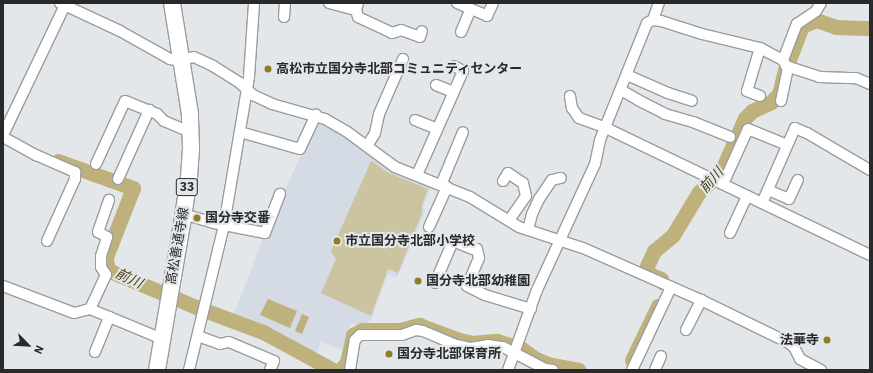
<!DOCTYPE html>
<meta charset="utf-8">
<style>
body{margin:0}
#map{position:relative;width:873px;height:373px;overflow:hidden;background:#e4e7ea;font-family:"IBM Plex Sans","Noto Sans JP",sans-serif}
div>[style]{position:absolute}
.built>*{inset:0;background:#d4dbe4}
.green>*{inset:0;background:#ccc3a0}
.water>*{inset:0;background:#bfb17b}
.river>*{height:15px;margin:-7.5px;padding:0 7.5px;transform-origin:7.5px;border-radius:7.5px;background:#bfb17b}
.roads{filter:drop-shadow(1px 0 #9a9c9f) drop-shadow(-1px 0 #9a9c9f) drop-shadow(0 1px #9a9c9f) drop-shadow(0 -1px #9a9c9f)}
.street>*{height:10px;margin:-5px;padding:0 5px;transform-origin:5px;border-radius:5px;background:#fff}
.primary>*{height:16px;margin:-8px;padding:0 8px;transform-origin:8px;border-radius:8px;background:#fff}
.dots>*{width:11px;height:11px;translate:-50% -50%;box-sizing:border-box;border:2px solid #e4e7ea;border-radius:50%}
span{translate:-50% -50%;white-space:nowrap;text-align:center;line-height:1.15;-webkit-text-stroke:4px #e4e7ea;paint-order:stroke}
.shield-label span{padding:1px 3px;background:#e4e7ea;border:1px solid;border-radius:3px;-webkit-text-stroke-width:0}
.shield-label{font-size:12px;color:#28292a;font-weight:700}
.poi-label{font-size:13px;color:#28292a;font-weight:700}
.left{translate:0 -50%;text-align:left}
.right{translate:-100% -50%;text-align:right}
.street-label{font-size:13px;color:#28292a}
.water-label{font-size:14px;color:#483d12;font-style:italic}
.frame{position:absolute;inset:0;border:4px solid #28292a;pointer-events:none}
.north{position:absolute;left:8px;top:325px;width:40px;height:40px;-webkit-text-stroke:3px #e4e7ea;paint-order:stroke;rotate:114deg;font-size:11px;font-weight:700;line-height:16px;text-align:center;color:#28292a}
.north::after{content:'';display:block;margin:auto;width:14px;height:18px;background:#28292a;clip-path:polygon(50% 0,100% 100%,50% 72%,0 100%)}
</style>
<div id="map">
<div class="built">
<div style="clip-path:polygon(317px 120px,345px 134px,377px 161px,391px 169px,432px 187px,423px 206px,425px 212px,397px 278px,388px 274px,372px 318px,364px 327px,351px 323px,342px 350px,321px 342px,314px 358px,278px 336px,233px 316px,264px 236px)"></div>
</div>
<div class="green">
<div style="clip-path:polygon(371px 161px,389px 173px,428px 189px,422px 205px,422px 213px,398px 273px,388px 269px,371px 316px,321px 293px,336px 259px,331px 251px)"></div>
</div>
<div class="water">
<div style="clip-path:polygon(268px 299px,297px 311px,290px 328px,260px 315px)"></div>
<div style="clip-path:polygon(302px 314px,309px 317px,302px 334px,295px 331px)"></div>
</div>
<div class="river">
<div style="left:58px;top:161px;width:80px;rotate:19.8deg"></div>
<div style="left:133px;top:188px;width:74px;rotate:111.4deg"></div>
<div style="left:106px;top:257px;width:10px;rotate:84deg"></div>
<div style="left:107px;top:267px;width:5px;rotate:53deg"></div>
<div style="left:110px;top:271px;width:93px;rotate:22.7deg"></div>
<div style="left:196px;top:307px;width:72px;rotate:20.5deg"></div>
<div style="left:263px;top:332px;width:80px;rotate:28.5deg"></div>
<div style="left:662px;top:282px;width:3px;rotate:-108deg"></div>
<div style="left:661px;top:279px;width:15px;rotate:-157deg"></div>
<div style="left:647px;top:273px;width:7px;rotate:-90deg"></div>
<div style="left:647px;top:266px;width:17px;rotate:-65deg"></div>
<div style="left:654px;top:251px;width:25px;rotate:-40deg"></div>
<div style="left:673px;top:235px;width:50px;rotate:-58.8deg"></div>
<div style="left:699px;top:192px;width:30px;rotate:-42deg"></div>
<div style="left:721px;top:172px;width:59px;rotate:-66deg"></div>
<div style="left:745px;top:118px;width:10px;rotate:-45deg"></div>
<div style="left:752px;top:111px;width:21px;rotate:-25deg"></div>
<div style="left:771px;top:102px;width:11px;rotate:-45deg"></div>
<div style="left:779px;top:94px;width:25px;rotate:-76deg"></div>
<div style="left:785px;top:70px;width:47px;rotate:-68.9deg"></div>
<div style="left:802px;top:26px;width:15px;rotate:-23deg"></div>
<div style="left:816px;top:20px;width:21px;rotate:19deg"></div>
<div style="left:836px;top:27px;width:34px;rotate:2deg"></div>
<div style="left:632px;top:360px;width:60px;rotate:-64.3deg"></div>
<div style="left:341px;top:370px;width:10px;rotate:-53deg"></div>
<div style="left:347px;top:362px;width:28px;rotate:-77deg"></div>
<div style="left:353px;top:335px;width:10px;rotate:-29deg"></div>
<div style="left:362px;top:330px;width:38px"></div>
<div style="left:400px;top:330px;width:20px;rotate:-15deg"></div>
<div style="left:419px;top:325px;width:43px;rotate:20.6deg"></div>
<div style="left:459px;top:340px;width:13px;rotate:13deg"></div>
<div style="left:472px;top:343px;width:25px;rotate:-5deg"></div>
<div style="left:497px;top:341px;width:26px;rotate:18deg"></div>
<div style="left:522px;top:349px;width:17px;rotate:36deg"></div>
<div style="left:536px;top:359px;width:13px;rotate:23deg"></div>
<div style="left:548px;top:364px;width:31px;rotate:11deg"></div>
</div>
<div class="roads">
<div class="street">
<div style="left:60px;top:3px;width:66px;rotate:25deg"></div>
<div style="left:120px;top:31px;width:57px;rotate:29.2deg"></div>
<div style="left:170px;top:59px;width:6px;rotate:9deg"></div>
<div style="left:176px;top:60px;width:18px;rotate:-9deg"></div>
<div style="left:194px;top:57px;width:21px;rotate:25deg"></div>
<div style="left:213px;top:66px;width:32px;rotate:32deg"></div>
<div style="left:240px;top:83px;width:18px;rotate:43deg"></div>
<div style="left:253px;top:95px;width:21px;rotate:25deg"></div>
<div style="left:272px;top:104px;width:55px;rotate:15.8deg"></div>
<div style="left:325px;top:119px;width:24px;rotate:30deg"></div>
<div style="left:346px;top:131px;width:61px;rotate:36.3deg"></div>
<div style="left:395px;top:167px;width:81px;rotate:21.8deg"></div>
<div style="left:470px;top:197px;width:57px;rotate:31.5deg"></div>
<div style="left:519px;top:227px;width:67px;rotate:18.2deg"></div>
<div style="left:583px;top:248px;width:129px;rotate:23.8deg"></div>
<div style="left:701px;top:300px;width:98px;rotate:26deg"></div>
<div style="left:789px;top:343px;width:6px;rotate:39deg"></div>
<div style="left:794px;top:347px;width:13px;rotate:63deg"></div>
<div style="left:800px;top:359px;width:24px;rotate:28deg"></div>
<div style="left:329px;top:3px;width:28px;rotate:15deg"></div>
<div style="left:356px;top:10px;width:7px;rotate:-74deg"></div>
<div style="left:457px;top:3px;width:33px;rotate:23deg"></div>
<div style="left:487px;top:16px;width:14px;rotate:-65deg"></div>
<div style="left:356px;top:10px;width:7px;rotate:74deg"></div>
<div style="left:358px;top:17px;width:38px;rotate:25deg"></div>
<div style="left:392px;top:33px;width:9px;rotate:-18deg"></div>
<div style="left:401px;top:30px;width:20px;rotate:20deg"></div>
<div style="left:420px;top:37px;width:6px;rotate:-72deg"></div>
<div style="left:284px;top:17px;width:14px;rotate:-86deg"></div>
<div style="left:653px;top:20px;width:18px;rotate:-71deg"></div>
<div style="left:461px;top:32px;width:25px;rotate:-67deg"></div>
<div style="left:760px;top:48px;width:45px;rotate:106.8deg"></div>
<div style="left:747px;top:91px;width:14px;rotate:21deg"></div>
<div style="left:783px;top:60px;width:39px;rotate:-69deg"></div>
<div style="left:797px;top:24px;width:23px;rotate:-34deg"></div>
<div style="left:816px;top:11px;width:9px;rotate:-58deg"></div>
<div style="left:627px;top:75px;width:45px;rotate:23.7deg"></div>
<div style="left:668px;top:93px;width:25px;rotate:18deg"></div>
<div style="left:436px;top:85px;width:18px;rotate:22deg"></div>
<div style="left:621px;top:90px;width:20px;rotate:30deg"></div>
<div style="left:638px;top:100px;width:30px;rotate:27deg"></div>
<div style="left:665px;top:114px;width:29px;rotate:16deg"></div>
<div style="left:693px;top:122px;width:40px;rotate:22deg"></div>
<div style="left:570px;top:96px;width:12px;rotate:81deg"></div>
<div style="left:572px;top:108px;width:12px;rotate:55deg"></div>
<div style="left:579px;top:118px;width:29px;rotate:20deg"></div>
<div style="left:606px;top:128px;width:293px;rotate:25.7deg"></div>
<div style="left:781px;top:101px;width:35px;rotate:-78deg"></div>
<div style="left:415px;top:120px;width:24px;rotate:22deg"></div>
<div style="left:240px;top:132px;width:62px;rotate:15.8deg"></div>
<div style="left:300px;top:149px;width:38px;rotate:-65deg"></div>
<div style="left:3px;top:135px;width:144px;rotate:-64.5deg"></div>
<div style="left:3px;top:137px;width:38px;rotate:29deg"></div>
<div style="left:36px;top:155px;width:43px;rotate:23.6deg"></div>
<div style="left:75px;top:172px;width:7px;rotate:90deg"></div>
<div style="left:75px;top:179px;width:68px;rotate:114.3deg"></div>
<div style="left:367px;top:146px;width:15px;rotate:-58deg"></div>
<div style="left:375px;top:133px;width:19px;rotate:-78deg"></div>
<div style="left:379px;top:114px;width:60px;rotate:-66.4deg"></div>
<div style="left:96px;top:164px;width:69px;rotate:-65.3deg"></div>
<div style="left:125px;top:101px;width:35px;rotate:22deg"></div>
<div style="left:157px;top:114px;width:10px;rotate:45deg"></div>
<div style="left:164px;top:121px;width:28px;rotate:23deg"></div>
<div style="left:417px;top:175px;width:114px;rotate:-66.1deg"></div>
<div style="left:463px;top:71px;width:10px;rotate:-151deg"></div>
<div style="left:118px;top:179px;width:76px;rotate:-65.8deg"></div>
<div style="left:503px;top:181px;width:9px;rotate:-58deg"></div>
<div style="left:508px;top:173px;width:18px;rotate:34deg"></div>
<div style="left:523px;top:183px;width:13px;rotate:77deg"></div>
<div style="left:526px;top:196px;width:29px;rotate:125deg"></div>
<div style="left:723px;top:184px;width:60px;rotate:-65.6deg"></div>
<div style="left:748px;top:129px;width:42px;rotate:22.3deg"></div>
<div style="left:441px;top:185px;width:57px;rotate:-67.5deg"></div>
<div style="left:768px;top:190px;width:23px;rotate:23deg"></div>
<div style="left:789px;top:199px;width:21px;rotate:-65deg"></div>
<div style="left:762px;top:203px;width:82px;rotate:-66.3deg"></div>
<div style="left:795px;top:128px;width:13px;rotate:23deg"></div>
<div style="left:807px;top:133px;width:73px;rotate:30.4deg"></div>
<div style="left:183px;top:214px;width:32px;rotate:16deg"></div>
<div style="left:214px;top:223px;width:52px;rotate:11.1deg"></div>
<div style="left:265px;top:233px;width:42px;rotate:-69deg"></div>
<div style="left:429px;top:227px;width:44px;rotate:-65.8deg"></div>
<div style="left:528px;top:230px;width:16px;rotate:-76deg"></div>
<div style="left:532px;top:214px;width:17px;rotate:-65deg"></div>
<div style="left:539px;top:199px;width:23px;rotate:-56deg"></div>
<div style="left:552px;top:180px;width:9px;rotate:-13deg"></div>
<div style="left:730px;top:233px;width:41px;rotate:-65.3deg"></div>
<div style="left:435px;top:283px;width:46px;rotate:-66.8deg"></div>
<div style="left:453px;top:241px;width:22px;rotate:22deg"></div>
<div style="left:473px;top:249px;width:4px"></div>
<div style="left:477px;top:249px;width:9px;rotate:77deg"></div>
<div style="left:479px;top:258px;width:30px;rotate:113deg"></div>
<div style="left:467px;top:286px;width:20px;rotate:27deg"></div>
<div style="left:485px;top:295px;width:48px;rotate:16.9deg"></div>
<div style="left:3px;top:286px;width:76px;rotate:20.8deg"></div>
<div style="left:74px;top:313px;width:16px;rotate:-14deg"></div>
<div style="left:90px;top:309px;width:78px;rotate:22.6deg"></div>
<div style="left:90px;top:309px;width:38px;rotate:-65deg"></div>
<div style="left:106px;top:275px;width:9px;rotate:-122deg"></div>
<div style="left:101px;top:267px;width:11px;rotate:-90deg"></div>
<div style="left:101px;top:256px;width:20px;rotate:-72deg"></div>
<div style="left:107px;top:237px;width:10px;rotate:-151deg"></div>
<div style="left:98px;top:232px;width:34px;rotate:-71deg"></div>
<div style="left:686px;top:330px;width:34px;rotate:-63deg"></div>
<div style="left:198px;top:336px;width:23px;rotate:20deg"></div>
<div style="left:220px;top:344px;width:9px;rotate:-13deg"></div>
<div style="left:229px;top:342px;width:49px;rotate:22.9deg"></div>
<div style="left:274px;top:361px;width:10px;rotate:114deg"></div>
<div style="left:95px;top:352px;width:38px;rotate:-68deg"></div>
<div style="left:189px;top:370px;width:149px;rotate:-76.4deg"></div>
<div style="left:224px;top:225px;width:150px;rotate:-80.4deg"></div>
<div style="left:249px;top:77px;width:74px;rotate:-86.1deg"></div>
<div style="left:350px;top:370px;width:30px;rotate:-81deg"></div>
<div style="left:355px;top:340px;width:7px;rotate:-45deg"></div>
<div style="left:360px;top:335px;width:42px"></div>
<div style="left:402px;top:335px;width:15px;rotate:-20deg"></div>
<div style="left:416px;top:330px;width:7px;rotate:8deg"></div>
<div style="left:423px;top:331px;width:33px;rotate:23deg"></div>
<div style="left:453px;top:344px;width:17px;rotate:13deg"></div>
<div style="left:470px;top:348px;width:18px;rotate:-9deg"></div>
<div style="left:488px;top:345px;width:15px;rotate:8deg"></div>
<div style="left:503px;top:347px;width:47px;rotate:27.6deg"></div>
<div style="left:545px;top:369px;width:8px;rotate:7deg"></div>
<div style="left:508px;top:370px;width:85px;rotate:-70.1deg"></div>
<div style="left:537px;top:290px;width:139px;rotate:-65.3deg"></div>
<div style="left:595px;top:164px;width:25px;rotate:-78deg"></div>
<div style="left:600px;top:140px;width:126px;rotate:-68.1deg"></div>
<div style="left:647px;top:23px;width:7px;rotate:-27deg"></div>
<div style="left:653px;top:20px;width:8px;rotate:7deg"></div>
<div style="left:661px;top:21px;width:43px;rotate:17.6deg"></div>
<div style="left:702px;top:34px;width:60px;rotate:13.6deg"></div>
<div style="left:760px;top:48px;width:26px;rotate:28deg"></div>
<div style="left:783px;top:60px;width:7px;rotate:63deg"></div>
<div style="left:786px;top:66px;width:35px;rotate:18deg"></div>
<div style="left:819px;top:77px;width:37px;rotate:2deg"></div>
<div style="left:856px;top:78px;width:15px;rotate:23deg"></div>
<div style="left:632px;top:370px;width:92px;rotate:-64.8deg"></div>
<div style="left:655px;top:370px;width:15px;rotate:-67deg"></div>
</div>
<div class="primary">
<div style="left:157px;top:370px;width:148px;rotate:-80.3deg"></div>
<div style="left:182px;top:224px;width:48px;rotate:-81.5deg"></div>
<div style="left:189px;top:177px;width:30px;rotate:-86deg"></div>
<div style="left:191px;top:147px;width:33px;rotate:-92deg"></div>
<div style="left:190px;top:114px;width:112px;rotate:-99.2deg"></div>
</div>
</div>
<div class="dots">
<div style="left:268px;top:69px;background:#927d24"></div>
<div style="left:197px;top:218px;background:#927d24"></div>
<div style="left:337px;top:241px;background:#927d24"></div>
<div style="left:418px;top:281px;background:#927d24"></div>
<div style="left:827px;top:340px;background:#927d24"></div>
<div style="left:389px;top:354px;background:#927d24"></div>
</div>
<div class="shield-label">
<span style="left:187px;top:187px">33</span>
</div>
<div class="poi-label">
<span class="left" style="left:276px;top:69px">高松市立国分寺北部コミュニティセンター</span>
<span class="left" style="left:205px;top:218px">国分寺交番</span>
<span class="left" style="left:345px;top:241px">市立国分寺北部小学校</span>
<span class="left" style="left:426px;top:281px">国分寺北部幼稚園</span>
<span class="right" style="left:819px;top:340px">法華寺</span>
<span class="left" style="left:397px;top:354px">国分寺北部保育所</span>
</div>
<div class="street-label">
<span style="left:178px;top:246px;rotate:-80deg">高松善通寺線</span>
</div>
<div class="water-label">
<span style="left:711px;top:180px;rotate:-49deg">前川</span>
<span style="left:129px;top:278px;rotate:25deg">前川</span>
</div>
<div class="frame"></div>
<div class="north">N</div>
</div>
